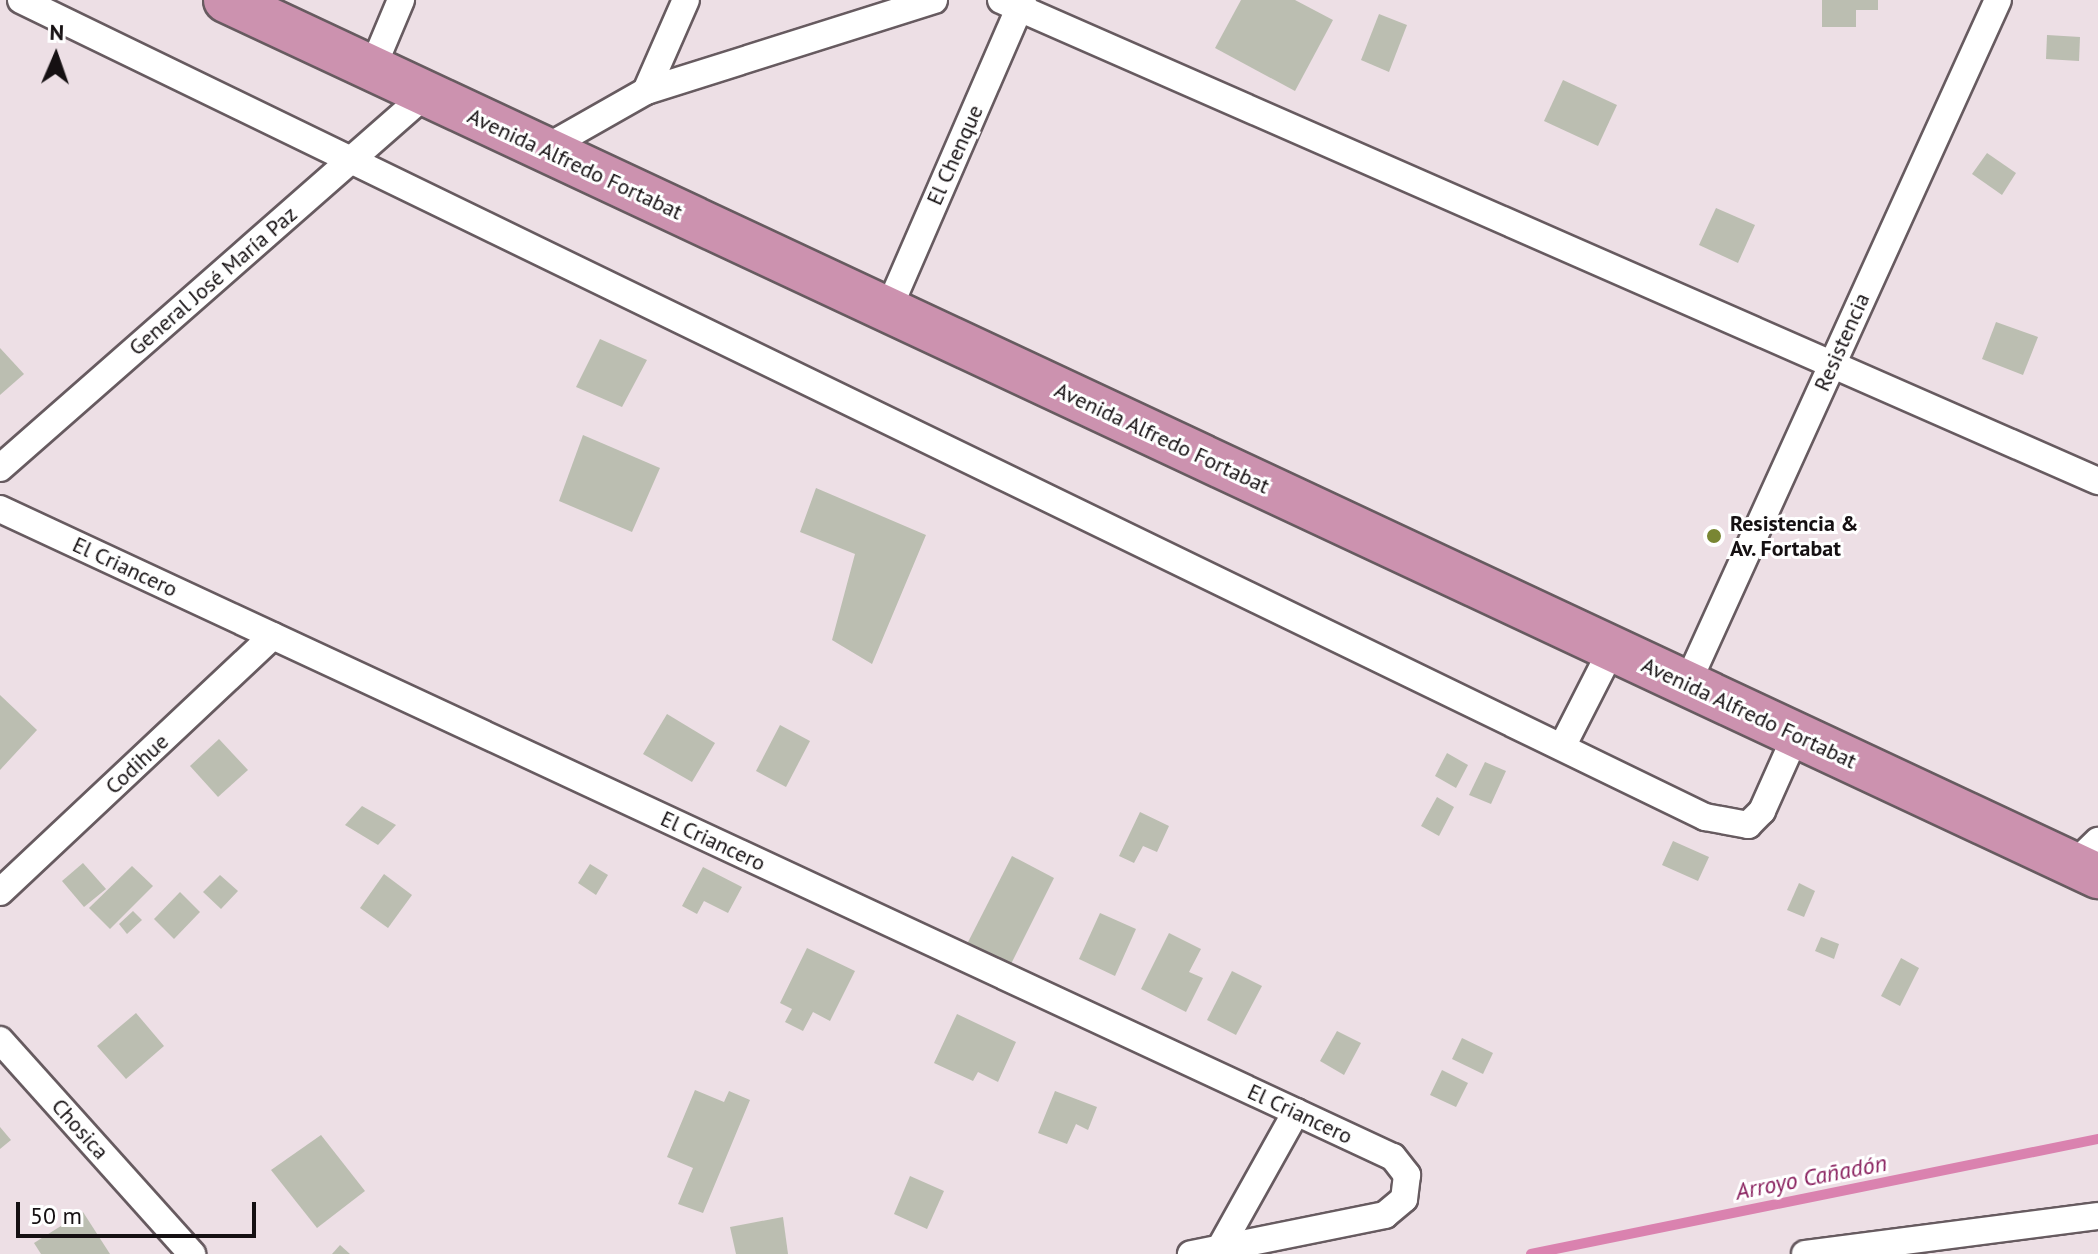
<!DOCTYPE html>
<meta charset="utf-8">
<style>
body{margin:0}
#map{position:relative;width:2098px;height:1254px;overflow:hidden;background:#eddfe5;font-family:"PT Sans",sans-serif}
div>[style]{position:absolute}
.stream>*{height:10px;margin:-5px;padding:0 5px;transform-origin:5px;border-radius:5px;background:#da82af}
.building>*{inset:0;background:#bbbeb1}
.roads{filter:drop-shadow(2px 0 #675b60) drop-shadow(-2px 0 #675b60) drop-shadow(0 2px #675b60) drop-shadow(0 -2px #675b60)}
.minor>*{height:26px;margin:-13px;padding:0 13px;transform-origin:13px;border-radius:13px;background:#fff}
.trunk>*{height:44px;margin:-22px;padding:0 22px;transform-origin:22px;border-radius:22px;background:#cc92af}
.dots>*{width:22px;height:22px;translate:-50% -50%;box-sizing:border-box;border:4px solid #fff;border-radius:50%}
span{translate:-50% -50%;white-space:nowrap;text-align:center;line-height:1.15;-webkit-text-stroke:6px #fff;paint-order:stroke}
.street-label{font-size:22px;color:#151012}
.poi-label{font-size:22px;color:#151012;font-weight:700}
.left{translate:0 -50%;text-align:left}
.water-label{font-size:24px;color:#89215f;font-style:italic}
.north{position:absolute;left:16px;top:16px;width:80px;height:80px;-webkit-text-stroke:6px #fff;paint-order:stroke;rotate:2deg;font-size:22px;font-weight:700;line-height:32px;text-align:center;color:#151012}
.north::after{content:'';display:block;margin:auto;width:28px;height:36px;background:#151012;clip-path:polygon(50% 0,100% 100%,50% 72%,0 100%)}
.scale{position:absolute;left:16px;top:1202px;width:240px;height:36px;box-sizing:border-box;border:4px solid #151012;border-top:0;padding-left:10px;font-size:24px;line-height:28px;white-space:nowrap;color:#151012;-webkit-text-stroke:6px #fff;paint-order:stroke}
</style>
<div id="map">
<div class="stream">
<div style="left:1531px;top:1254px;width:579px;rotate:-11.47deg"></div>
</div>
<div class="building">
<div style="clip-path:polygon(1241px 0,1295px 0,1333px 20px,1295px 91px,1215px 48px)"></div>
<div style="clip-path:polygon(1822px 0,1878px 0,1878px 10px,1856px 10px,1856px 27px,1822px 27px)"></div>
<div style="clip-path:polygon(1379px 14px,1407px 25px,1389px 72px,1361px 60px)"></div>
<div style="clip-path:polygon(2047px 35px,2080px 37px,2079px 61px,2046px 59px)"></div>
<div style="clip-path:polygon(1563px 80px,1617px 105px,1598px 146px,1544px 121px)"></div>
<div style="clip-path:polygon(1987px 153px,2016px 173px,2002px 195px,1972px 174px)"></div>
<div style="clip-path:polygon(1716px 208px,1755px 225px,1738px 263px,1699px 245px)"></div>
<div style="clip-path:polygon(1996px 322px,2038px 337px,2023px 375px,1982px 359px)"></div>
<div style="clip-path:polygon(600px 339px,647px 360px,622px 407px,576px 387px)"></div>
<div style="clip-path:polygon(0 348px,24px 374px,0 395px)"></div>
<div style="clip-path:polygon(583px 435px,660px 468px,632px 532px,559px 501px)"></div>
<div style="clip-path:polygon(816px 488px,926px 535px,872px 664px,832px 640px,855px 554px,800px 532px)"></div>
<div style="clip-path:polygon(0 695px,37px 730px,0 770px)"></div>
<div style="clip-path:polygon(667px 714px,715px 743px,692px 782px,643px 754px)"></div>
<div style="clip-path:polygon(780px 725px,810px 741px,786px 787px,756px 771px)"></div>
<div style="clip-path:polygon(219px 739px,248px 770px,218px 797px,190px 766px)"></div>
<div style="clip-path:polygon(1447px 753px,1468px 765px,1456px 788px,1435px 776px)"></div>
<div style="clip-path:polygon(1485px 762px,1506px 771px,1491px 804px,1469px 795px)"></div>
<div style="clip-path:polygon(1437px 797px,1454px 807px,1439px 836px,1421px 826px)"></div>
<div style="clip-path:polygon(362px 806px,396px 825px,378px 845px,345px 825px)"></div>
<div style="clip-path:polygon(1140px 812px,1169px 826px,1157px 852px,1143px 846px,1134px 863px,1119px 856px)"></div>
<div style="clip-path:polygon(1673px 841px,1709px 857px,1698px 881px,1662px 865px)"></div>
<div style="clip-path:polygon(1012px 856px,1054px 878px,1009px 968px,966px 946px)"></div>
<div style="clip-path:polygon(83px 863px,106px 889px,84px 907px,62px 881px)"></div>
<div style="clip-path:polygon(590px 864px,608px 875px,596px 895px,578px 883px)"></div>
<div style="clip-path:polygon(132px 866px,153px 886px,110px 929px,89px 908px)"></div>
<div style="clip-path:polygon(703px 867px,742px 887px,728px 913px,704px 901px,697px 914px,682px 906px)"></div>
<div style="clip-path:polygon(384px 874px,412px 895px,388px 928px,360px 908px)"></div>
<div style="clip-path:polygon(220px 875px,238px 891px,221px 909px,203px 892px)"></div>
<div style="clip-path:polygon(1799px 883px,1815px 891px,1804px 917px,1787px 910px)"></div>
<div style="clip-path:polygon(180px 892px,200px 912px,174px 939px,154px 919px)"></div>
<div style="clip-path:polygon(133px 911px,142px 920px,127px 934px,119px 924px)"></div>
<div style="clip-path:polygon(1100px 913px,1136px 929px,1115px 976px,1079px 959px)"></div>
<div style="clip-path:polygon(1169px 933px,1201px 949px,1189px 972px,1203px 978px,1186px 1012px,1141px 989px)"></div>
<div style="clip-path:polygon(1821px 937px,1839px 944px,1834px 959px,1815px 951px)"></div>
<div style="clip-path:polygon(807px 948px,855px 971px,830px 1021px,813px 1012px,803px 1031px,785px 1022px,792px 1009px,780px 1003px)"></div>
<div style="clip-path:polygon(1901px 958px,1919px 968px,1900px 1006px,1881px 996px)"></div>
<div style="clip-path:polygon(1232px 971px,1262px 986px,1236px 1035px,1207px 1020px)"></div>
<div style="clip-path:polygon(136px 1013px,164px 1046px,126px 1079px,97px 1046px)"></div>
<div style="clip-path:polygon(957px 1014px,1016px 1042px,998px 1082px,978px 1072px,973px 1081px,934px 1063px)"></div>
<div style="clip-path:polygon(1337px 1031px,1361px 1043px,1344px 1075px,1320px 1061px)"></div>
<div style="clip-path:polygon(1462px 1038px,1493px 1053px,1483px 1074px,1452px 1059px)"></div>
<div style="clip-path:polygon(1442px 1070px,1468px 1083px,1456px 1107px,1430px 1095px)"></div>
<div style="clip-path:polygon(695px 1090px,724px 1102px,729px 1091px,750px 1100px,703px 1213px,678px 1204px,693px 1168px,667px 1157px)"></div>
<div style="clip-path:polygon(1055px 1091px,1097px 1107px,1088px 1130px,1076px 1124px,1067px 1144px,1038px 1133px)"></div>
<div style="clip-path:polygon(0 1127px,11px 1140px,0 1149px)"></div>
<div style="clip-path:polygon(321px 1135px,365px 1191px,317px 1228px,271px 1170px)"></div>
<div style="clip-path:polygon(910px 1176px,944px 1191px,927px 1229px,894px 1214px)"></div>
<div style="clip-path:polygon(83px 1212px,110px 1254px,41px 1254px,34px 1243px)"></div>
<div style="clip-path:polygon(783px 1217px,788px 1254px,736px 1254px,730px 1227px)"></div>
<div style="clip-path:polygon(340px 1245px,350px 1254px,332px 1254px)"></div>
</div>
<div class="roads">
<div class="minor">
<div style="left:21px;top:0;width:1872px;rotate:25.88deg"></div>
<div style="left:1705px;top:817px;width:44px;rotate:10.5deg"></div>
<div style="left:1748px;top:825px;width:20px;rotate:-45deg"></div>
<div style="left:1762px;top:811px;width:83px;rotate:-65.9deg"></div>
<div style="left:1001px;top:0;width:1198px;rotate:23.68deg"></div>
<div style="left:372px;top:69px;width:75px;rotate:-67.2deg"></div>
<div style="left:646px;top:91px;width:99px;rotate:-66.3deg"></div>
<div style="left:544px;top:149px;width:117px;rotate:-29.6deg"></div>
<div style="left:646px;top:91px;width:302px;rotate:-17.5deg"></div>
<div style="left:888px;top:310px;width:338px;rotate:-66.5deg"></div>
<div style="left:0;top:468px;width:567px;rotate:-41.28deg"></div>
<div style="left:0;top:509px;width:1536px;rotate:24.95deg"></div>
<div style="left:1393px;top:1157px;width:23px;rotate:52deg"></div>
<div style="left:1407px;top:1175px;width:24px;rotate:97deg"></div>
<div style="left:1404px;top:1199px;width:25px;rotate:140deg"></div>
<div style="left:1385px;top:1215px;width:198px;rotate:168.6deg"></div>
<div style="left:1687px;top:684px;width:751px;rotate:-65.55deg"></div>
<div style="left:1562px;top:747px;width:110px;rotate:-63deg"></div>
<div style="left:2073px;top:865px;width:35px;rotate:-44deg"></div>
<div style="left:0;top:892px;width:374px;rotate:-43.2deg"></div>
<div style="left:0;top:1040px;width:288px;rotate:48.1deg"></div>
<div style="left:1220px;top:1248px;width:156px;rotate:-60.8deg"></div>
<div style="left:1805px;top:1254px;width:295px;rotate:-7.4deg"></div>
</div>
<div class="trunk">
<div style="left:226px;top:0;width:2067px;rotate:25.08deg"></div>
</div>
</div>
<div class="dots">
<div style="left:1714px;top:536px;background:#798633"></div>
</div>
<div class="street-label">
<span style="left:955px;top:155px;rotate:-66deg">El Chenque</span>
<span style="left:575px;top:164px;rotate:25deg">Avenida Alfredo Fortabat</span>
<span style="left:213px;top:281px;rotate:-41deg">General José María Paz</span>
<span style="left:1842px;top:342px;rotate:-66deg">Resistencia</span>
<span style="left:1162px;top:438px;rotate:25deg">Avenida Alfredo Fortabat</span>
<span style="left:125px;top:567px;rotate:25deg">El Criancero</span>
<span style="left:1749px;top:713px;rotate:25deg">Avenida Alfredo Fortabat</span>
<span style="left:137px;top:764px;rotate:-43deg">Codihue</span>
<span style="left:713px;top:841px;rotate:25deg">El Criancero</span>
<span style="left:1300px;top:1114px;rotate:25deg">El Criancero</span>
<span style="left:80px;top:1129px;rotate:48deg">Chosica</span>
</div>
<div class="poi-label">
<span class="left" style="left:1730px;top:536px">Resistencia &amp;<br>Av. Fortabat</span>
</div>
<div class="water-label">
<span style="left:1811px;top:1177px;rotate:-11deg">Arroyo Cañadón</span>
</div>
<div class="north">N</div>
<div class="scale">50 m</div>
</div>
